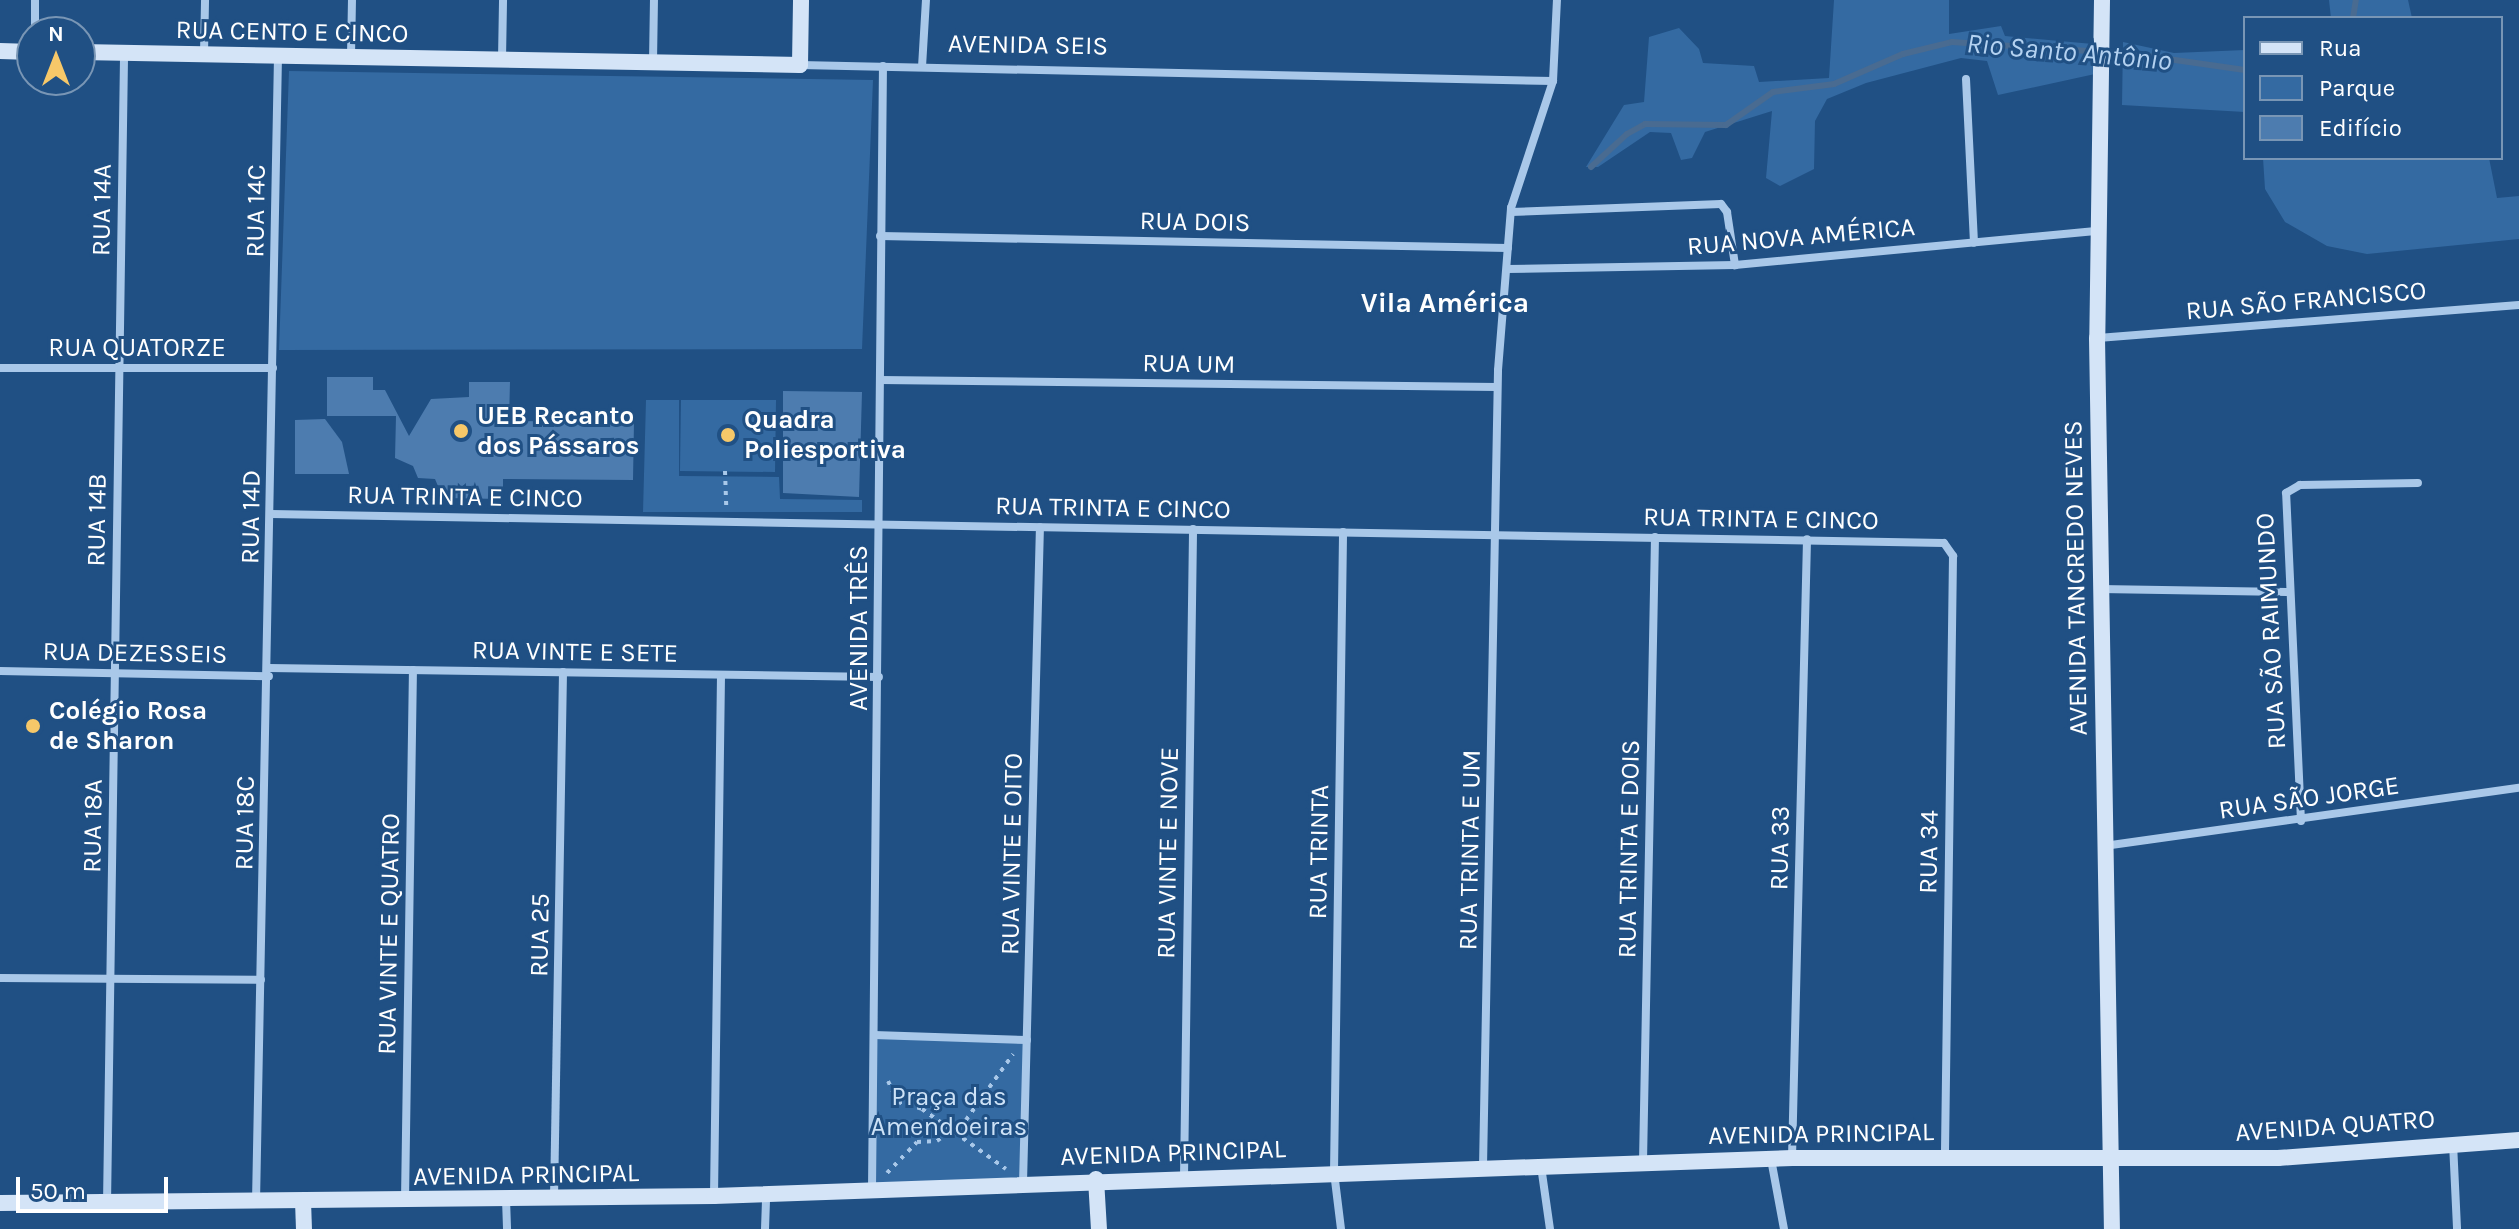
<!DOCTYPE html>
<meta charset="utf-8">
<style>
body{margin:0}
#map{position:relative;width:2519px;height:1229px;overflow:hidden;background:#205084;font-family:Karla,sans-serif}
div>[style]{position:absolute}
.green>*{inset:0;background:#346aa2}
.stream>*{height:6px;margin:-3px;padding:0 3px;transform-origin:3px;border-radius:3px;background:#496b91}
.building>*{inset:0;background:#4d7caf}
.path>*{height:4px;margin-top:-2px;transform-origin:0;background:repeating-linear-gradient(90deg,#a9c8e9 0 4px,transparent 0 10px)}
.street>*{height:8px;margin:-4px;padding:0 4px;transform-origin:4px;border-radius:4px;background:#a9c8e9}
.secondary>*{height:16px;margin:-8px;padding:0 8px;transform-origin:8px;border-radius:8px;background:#d4e4f7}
.dots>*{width:22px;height:22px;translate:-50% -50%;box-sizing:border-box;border:4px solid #205084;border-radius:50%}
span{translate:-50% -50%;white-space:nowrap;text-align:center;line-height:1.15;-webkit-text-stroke:6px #205084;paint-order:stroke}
.street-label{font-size:26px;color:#fff}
.poi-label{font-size:26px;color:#fff;font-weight:700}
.left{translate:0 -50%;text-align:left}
.park-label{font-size:26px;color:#cde2f7}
.water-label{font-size:28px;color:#b4d2f1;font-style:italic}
.neighbourhood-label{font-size:28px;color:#fff;font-weight:700}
.legend{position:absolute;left:2243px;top:16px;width:260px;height:144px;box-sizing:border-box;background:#205084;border:2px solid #7996b5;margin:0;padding:10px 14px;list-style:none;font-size:24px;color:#fff}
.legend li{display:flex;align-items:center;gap:16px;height:40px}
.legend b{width:40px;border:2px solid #7996b5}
.north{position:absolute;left:16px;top:16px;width:80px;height:80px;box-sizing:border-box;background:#205084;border:2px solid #7996b5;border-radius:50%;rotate:0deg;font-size:22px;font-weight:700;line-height:32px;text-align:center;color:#fff}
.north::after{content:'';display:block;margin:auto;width:28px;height:36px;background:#f6c869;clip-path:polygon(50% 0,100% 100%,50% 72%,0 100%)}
.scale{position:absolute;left:16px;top:1177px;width:152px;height:36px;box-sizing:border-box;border:4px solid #fff;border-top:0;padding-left:10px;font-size:24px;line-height:28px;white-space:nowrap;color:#fff;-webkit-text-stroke:6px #205084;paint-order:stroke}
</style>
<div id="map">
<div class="green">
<div style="clip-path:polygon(1834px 0,1949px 0,1949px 34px,2001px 26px,2005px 36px,2093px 44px,2095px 74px,1998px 95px,1987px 61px,1961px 58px,1866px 83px,1827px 99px,1815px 121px,1814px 169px,1780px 186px,1766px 178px,1772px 111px,1705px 132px,1692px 158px,1681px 160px,1671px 133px,1650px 132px,1598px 167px,1586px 167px,1624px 105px,1644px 102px,1649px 37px,1679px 28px,1699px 49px,1703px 63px,1754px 66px,1759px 82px,1829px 78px)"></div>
<div style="clip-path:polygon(2329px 0,2408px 0,2412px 18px,2331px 18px)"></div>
<div style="clip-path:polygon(2123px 42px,2174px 53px,2245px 50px,2245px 112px,2122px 105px)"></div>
<div style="clip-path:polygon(289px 71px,873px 80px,862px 349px,279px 350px)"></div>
<div style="clip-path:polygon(2263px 158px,2489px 158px,2497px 198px,2519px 196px,2519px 239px,2367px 254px,2327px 246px,2285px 222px,2265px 189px)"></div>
<div style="clip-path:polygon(646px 400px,679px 400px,679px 476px,779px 477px,780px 499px,862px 500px,862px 512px,643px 512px)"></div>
<div style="clip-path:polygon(681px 400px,776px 400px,775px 472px,680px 471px)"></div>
<div style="clip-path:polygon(876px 1038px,1024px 1042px,1022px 1181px,873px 1187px)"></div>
</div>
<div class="stream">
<div style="left:2353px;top:18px;width:18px;rotate:-81deg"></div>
<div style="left:1591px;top:167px;width:49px;rotate:-42.5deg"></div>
<div style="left:1627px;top:134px;width:21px;rotate:-29deg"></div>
<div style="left:1645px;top:124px;width:81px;rotate:0.7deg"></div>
<div style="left:1726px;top:125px;width:57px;rotate:-35.1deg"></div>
<div style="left:1773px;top:92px;width:62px;rotate:-7.5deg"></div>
<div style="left:1834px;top:84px;width:75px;rotate:-23.5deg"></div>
<div style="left:1903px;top:54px;width:50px;rotate:-13.8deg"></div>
<div style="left:1952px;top:42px;width:181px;rotate:3.8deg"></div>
<div style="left:2133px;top:54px;width:113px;rotate:8.1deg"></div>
</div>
<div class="building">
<div style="clip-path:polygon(327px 377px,373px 377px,373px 390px,385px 390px,409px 436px,431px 399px,469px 397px,469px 382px,510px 382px,509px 421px,634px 422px,633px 480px,503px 479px,503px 499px,443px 498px,435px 479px,418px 478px,413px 466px,395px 458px,396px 416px,327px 416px)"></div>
<div style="clip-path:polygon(783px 391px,862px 392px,859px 497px,783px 493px)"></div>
<div style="clip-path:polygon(325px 419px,342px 442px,349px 474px,295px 474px,295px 420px)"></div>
</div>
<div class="path">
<div style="left:725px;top:471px;width:38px;rotate:88deg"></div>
<div style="left:888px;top:1081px;width:23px;rotate:65deg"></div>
<div style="left:898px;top:1102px;width:25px;rotate:16deg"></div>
<div style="left:922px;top:1109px;width:103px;rotate:35.5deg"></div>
<div style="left:887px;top:1173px;width:43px;rotate:-45.9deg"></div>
<div style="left:917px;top:1142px;width:20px;rotate:-3deg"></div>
<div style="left:937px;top:1141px;width:36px;rotate:-36deg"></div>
<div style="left:966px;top:1120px;width:81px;rotate:-54.5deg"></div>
</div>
<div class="street">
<div style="left:35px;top:32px;width:32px;rotate:-90deg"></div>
<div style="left:204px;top:54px;width:54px;rotate:-88.9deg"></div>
<div style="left:351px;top:56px;width:56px;rotate:-89deg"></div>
<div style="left:502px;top:59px;width:59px;rotate:-89deg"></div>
<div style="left:653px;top:62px;width:62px;rotate:-89.1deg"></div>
<div style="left:800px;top:65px;width:753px;rotate:1.22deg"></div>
<div style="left:922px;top:67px;width:67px;rotate:-86.6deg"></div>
<div style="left:1966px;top:79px;width:164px;rotate:87.2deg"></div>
<div style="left:1511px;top:212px;width:210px;rotate:-2.2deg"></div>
<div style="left:1721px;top:204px;width:10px;rotate:53deg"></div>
<div style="left:1727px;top:212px;width:54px;rotate:81.4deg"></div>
<div style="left:880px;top:236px;width:628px;rotate:1.09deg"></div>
<div style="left:1507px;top:269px;width:228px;rotate:-1deg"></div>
<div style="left:1735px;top:265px;width:365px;rotate:-5.4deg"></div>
<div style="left:2098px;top:338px;width:422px;rotate:-4.5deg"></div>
<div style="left:0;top:368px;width:273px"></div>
<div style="left:880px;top:380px;width:617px;rotate:0.65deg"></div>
<div style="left:271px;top:514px;width:1673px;rotate:0.99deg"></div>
<div style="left:1944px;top:543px;width:16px;rotate:55deg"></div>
<div style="left:1953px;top:556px;width:599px;rotate:90.77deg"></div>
<div style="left:2100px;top:589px;width:187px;rotate:0.9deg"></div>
<div style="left:269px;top:668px;width:610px;rotate:0.85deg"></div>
<div style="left:0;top:671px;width:269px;rotate:1.1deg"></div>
<div style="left:2301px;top:821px;width:328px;rotate:-92.6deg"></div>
<div style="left:2286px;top:493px;width:16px;rotate:-30deg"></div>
<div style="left:2300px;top:485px;width:118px;rotate:-1deg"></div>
<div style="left:2104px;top:846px;width:419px;rotate:-8deg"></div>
<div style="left:0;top:978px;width:261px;rotate:0.4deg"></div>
<div style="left:874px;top:1035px;width:153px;rotate:1.9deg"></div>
<div style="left:2453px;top:1143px;width:86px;rotate:87.3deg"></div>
<div style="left:1792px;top:1158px;width:619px;rotate:-88.61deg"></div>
<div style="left:1771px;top:1159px;width:71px;rotate:79.5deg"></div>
<div style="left:1643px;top:1162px;width:625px;rotate:-88.9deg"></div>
<div style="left:1541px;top:1166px;width:64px;rotate:81.9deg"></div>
<div style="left:1483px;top:1167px;width:797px;rotate:-88.92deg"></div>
<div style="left:1498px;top:370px;width:163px;rotate:-85.4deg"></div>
<div style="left:1511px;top:208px;width:134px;rotate:-71.7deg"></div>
<div style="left:1553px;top:81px;width:81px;rotate:-87.2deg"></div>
<div style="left:1184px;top:1177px;width:648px;rotate:-89.2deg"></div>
<div style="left:1023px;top:1183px;width:656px;rotate:-88.52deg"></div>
<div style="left:872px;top:1189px;width:1123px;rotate:-89.44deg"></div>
<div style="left:714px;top:1196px;width:521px;rotate:-89.23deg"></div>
<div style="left:554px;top:1198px;width:526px;rotate:-89.02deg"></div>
<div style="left:506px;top:1199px;width:30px;rotate:88deg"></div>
<div style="left:405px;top:1200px;width:530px;rotate:-89.14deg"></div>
<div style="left:256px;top:1202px;width:1146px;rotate:-88.9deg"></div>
<div style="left:107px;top:1204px;width:1151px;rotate:-89.15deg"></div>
<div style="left:765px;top:1229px;width:34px;rotate:-88deg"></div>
<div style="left:1341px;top:1229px;width:57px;rotate:-97deg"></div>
<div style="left:1334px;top:1172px;width:640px;rotate:-89.19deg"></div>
</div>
<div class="secondary">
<div style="left:2102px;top:0;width:338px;rotate:90.8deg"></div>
<div style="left:2097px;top:338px;width:891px;rotate:89.04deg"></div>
<div style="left:0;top:51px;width:32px;rotate:2deg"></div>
<div style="left:80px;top:52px;width:720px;rotate:1.03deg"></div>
<div style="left:800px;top:65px;width:65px;rotate:-89.1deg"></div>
<div style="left:1096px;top:1179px;width:50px;rotate:86.6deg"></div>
<div style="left:303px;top:1201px;width:28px;rotate:88deg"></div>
<div style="left:0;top:1203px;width:714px;rotate:-0.56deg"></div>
<div style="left:714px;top:1196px;width:1079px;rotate:-2.02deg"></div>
<div style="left:1792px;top:1158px;width:486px"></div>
<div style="left:2278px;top:1158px;width:242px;rotate:-4.3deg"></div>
</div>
<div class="dots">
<div style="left:461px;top:431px;background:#f6c869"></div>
<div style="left:728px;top:435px;background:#f6c869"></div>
<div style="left:33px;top:726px;background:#f6c869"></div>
</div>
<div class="street-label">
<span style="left:292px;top:32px;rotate:1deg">RUA CENTO E CINCO</span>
<span style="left:1028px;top:45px;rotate:1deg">AVENIDA SEIS</span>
<span style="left:102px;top:210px;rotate:-89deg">RUA 14A</span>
<span style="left:256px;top:211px;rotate:-89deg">RUA 14C</span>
<span style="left:1195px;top:222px;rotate:1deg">RUA DOIS</span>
<span style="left:1801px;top:237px;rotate:-5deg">RUA NOVA AMÉRICA</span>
<span style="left:2306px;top:301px;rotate:-5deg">RUA SÃO FRANCISCO</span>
<span style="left:137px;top:348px">RUA QUATORZE</span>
<span style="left:1189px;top:364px;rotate:1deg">RUA UM</span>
<span style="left:465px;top:497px;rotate:1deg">RUA TRINTA E CINCO</span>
<span style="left:1113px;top:508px;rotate:1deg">RUA TRINTA E CINCO</span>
<span style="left:251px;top:517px;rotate:-89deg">RUA 14D</span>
<span style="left:1761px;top:519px;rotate:1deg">RUA TRINTA E CINCO</span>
<span style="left:97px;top:520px;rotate:-89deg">RUA 14B</span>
<span style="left:2076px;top:578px;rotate:-91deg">AVENIDA TANCREDO NEVES</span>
<span style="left:859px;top:628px;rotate:-90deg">AVENIDA TRÊS</span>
<span style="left:2271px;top:631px;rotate:-93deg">RUA SÃO RAIMUNDO</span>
<span style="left:575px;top:652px;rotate:1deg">RUA VINTE E SETE</span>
<span style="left:135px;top:653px;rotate:1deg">RUA DEZESSEIS</span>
<span style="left:2309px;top:798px;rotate:-8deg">RUA SÃO JORGE</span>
<span style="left:245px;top:823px;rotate:-89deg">RUA 18C</span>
<span style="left:93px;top:826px;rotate:-89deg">RUA 18A</span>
<span style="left:1780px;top:848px;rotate:-89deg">RUA 33</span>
<span style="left:1629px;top:849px;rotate:-89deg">RUA TRINTA E DOIS</span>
<span style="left:1470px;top:850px;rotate:-89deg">RUA TRINTA E UM</span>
<span style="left:1319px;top:852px;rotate:-89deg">RUA TRINTA</span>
<span style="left:1929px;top:852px;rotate:-89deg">RUA 34</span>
<span style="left:1168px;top:853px;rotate:-89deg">RUA VINTE E NOVE</span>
<span style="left:1012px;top:854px;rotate:-89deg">RUA VINTE E OITO</span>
<span style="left:389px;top:934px;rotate:-89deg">RUA VINTE E QUATRO</span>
<span style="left:540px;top:935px;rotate:-89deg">RUA 25</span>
<span style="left:2335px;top:1126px;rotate:-4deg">AVENIDA QUATRO</span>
<span style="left:1821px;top:1134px;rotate:-1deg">AVENIDA PRINCIPAL</span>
<span style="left:1173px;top:1153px;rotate:-2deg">AVENIDA PRINCIPAL</span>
<span style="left:526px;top:1175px;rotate:-1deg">AVENIDA PRINCIPAL</span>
</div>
<div class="poi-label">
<span class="left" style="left:477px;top:431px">UEB Recanto<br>dos Pássaros</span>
<span class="left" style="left:744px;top:435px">Quadra<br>Poliesportiva</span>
<span class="left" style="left:49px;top:726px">Colégio Rosa<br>de Sharon</span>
</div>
<div class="park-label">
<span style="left:949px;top:1112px">Praça das<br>Amendoeiras</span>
</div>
<div class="water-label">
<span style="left:2069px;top:52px;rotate:5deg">Rio Santo Antônio</span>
</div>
<div class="neighbourhood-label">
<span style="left:1445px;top:303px">Vila América</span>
</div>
<ul class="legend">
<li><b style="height:10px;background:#d4e4f7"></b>Rua</li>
<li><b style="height:22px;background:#346aa2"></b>Parque</li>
<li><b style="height:22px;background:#4d7caf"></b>Edifício</li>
</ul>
<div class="north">N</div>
<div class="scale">50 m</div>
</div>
